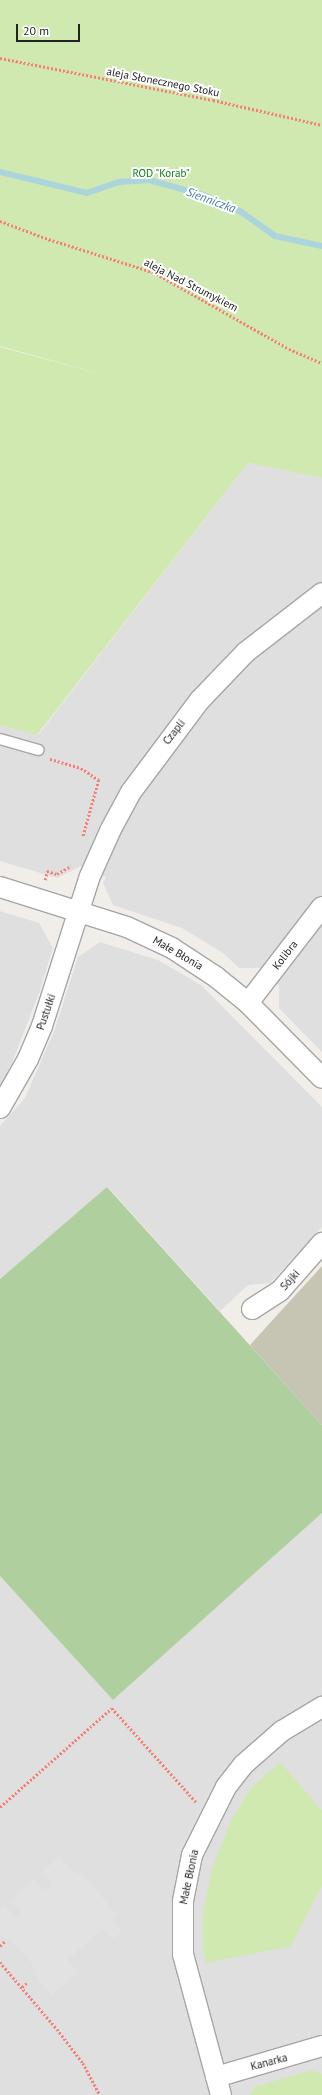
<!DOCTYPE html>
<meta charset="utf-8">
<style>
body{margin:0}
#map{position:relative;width:322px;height:2095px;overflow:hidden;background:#f1eee9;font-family:"PT Sans",sans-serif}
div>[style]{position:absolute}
.residential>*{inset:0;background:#e0dfdf}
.construction>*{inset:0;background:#c6c5b4}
.grass>*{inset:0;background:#cfe9b1}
.forest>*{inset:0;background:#afcf9f}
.parking>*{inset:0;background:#e2e2e2}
.stream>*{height:6px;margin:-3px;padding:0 3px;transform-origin:3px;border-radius:3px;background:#abd4dd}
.path>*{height:2.5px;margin-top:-1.25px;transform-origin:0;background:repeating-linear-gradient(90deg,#f67e75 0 2px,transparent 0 4px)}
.roads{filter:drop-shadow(1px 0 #a6a6a6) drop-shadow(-1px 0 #a6a6a6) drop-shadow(0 1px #a6a6a6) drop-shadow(0 -1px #a6a6a6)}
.lane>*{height:10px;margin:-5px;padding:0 5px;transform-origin:5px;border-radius:5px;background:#fff}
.street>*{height:20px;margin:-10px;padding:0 10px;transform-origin:10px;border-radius:10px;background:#fff}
span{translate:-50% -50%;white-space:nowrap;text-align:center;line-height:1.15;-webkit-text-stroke:4px #fff;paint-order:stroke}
.street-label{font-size:11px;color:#222}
.park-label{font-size:11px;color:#0f8015}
.water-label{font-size:12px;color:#4978a0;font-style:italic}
.scale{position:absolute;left:16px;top:24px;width:64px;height:18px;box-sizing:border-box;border:2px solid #222;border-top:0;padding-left:5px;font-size:12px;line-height:14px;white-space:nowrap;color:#222;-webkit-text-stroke:3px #fff;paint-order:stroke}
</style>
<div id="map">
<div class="residential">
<div style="clip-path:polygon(248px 463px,322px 478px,322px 1052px,279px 1008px,279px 985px,261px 968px,239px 968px,223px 953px,182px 928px,113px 905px,103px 883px,106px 877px,81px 866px,57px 878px,0 861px,0 725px,38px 735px)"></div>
<div style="clip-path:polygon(0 911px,39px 923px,53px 948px,39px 993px,4px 1083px,0 1088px)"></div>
<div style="clip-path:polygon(100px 942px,158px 960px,201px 985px,322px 1107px,322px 1227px,270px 1283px,248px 1285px,220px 1311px,108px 1187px,0 1279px,0 1126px,25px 1098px,55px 1029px,78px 957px)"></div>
<div style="clip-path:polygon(322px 1513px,322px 2095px,0 2095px,0 1576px,113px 1700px)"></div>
</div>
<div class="construction">
<div style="clip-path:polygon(322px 1266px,322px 1425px,250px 1345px)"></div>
</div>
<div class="grass">
<div style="clip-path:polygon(0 0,322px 0,322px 478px,248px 463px,37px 735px,0 725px,0 347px,123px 380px,0 346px)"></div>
<div style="clip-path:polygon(280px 1762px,322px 1810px,322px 1886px,291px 1946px,206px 1963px,203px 1947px,203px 1912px,212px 1869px,230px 1823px,250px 1789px)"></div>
<div style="clip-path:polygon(312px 2070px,322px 2074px,322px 2095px,250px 2095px,254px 2087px)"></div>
</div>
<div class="forest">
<div style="clip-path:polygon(107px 1187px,322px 1425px,322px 1513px,113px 1700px,0 1576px,0 1279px)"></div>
</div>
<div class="parking">
<div style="clip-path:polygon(59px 1857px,70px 1869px,86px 1878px,117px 1915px,112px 1920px,122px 1931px,113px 1939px,103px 1929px,68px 1959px,78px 1972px,52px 1995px,40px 1982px,33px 1965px,14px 1943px,0 1935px,0 1909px,4px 1906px,15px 1918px,21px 1912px,10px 1901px,34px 1879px,45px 1891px,52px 1884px,42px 1873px)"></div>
</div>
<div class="stream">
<div style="left:0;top:172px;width:89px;rotate:13.6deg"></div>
<div style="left:87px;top:193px;width:34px;rotate:-19deg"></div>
<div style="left:119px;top:182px;width:30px;rotate:-4deg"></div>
<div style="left:149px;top:180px;width:56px;rotate:15.5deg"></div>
<div style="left:203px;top:195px;width:40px;rotate:23.4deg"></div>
<div style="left:240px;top:211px;width:43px;rotate:35.5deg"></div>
<div style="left:275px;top:236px;width:48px;rotate:12deg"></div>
</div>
<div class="path">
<div style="left:0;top:58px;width:217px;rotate:11.2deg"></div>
<div style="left:213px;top:100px;width:112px;rotate:12.9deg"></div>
<div style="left:0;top:221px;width:48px;rotate:20.7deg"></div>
<div style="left:45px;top:238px;width:113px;rotate:17.5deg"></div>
<div style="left:153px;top:272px;width:156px;rotate:29.5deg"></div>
<div style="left:289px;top:349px;width:36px;rotate:23deg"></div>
<div style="left:50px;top:759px;width:32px;rotate:16deg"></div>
<div style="left:81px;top:768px;width:22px;rotate:34deg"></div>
<div style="left:99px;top:780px;width:59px;rotate:105.7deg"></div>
<div style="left:45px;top:880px;width:9px;rotate:-77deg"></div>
<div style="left:47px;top:871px;width:10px;rotate:17deg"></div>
<div style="left:57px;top:874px;width:16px;rotate:-30deg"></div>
<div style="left:0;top:1807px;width:149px;rotate:-41.5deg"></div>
<div style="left:112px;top:1708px;width:126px;rotate:48.2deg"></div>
<div style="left:0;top:1946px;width:7px;rotate:-45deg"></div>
<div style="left:0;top:1962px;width:88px;rotate:49.6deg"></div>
<div style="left:57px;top:2029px;width:43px;rotate:52.6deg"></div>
<div style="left:83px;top:2063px;width:36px;rotate:62deg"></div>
<div style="left:22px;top:1987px;width:6px;rotate:-39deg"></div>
</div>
<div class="roads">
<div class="lane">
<div style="left:0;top:739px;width:40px;rotate:16deg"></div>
</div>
<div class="street">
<div style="left:0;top:887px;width:133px;rotate:17.5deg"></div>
<div style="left:127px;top:927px;width:50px;rotate:25deg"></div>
<div style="left:172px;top:948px;width:53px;rotate:33.4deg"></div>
<div style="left:216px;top:977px;width:41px;rotate:39.1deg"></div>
<div style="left:248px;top:1003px;width:105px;rotate:45.4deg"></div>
<div style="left:248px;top:1003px;width:121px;rotate:-52.4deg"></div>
<div style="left:0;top:1108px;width:56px;rotate:-60.3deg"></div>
<div style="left:28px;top:1059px;width:36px;rotate:-67deg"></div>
<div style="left:42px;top:1026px;width:157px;rotate:-72.3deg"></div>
<div style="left:90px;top:876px;width:51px;rotate:-65.9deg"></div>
<div style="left:111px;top:829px;width:42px;rotate:-61.6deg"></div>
<div style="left:131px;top:792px;width:114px;rotate:-53.2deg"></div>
<div style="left:199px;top:701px;width:68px;rotate:-46.2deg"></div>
<div style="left:246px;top:652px;width:96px;rotate:-37.8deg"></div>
<div style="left:252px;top:1309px;width:33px;rotate:-33deg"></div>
<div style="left:280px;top:1291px;width:64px;rotate:-48.8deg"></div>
<div style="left:216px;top:2077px;width:110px;rotate:-16.3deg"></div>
<div style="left:221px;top:2095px;width:146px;rotate:-105.1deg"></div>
<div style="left:183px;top:1954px;width:53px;rotate:-90deg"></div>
<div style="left:183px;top:1901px;width:47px;rotate:-78.9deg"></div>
<div style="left:192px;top:1855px;width:76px;rotate:-63.4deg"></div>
<div style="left:226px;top:1787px;width:28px;rotate:-52deg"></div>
<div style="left:243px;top:1765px;width:52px;rotate:-41.1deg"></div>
<div style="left:282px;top:1731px;width:47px;rotate:-31deg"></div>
</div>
</div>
<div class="street-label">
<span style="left:163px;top:82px;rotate:11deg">aleja Słonecznego Stoku</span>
<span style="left:191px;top:285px;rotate:27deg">aleja Nad Strumykiem</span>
<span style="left:174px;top:732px;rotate:-52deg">Czapli</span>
<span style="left:178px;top:953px;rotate:30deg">Małe Błonia</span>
<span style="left:285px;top:955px;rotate:-52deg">Kolibra</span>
<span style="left:46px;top:1012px;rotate:-71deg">Pustułki</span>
<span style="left:290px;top:1280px;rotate:-48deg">Sójki</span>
<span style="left:189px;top:1877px;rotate:-78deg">Małe Błonia</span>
<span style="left:269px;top:2062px;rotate:-15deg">Kanarka</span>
</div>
<div class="park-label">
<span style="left:161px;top:173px">ROD "Korab"</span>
</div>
<div class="water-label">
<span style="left:211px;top:200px;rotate:20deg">Sienniczka</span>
</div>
<div class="scale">20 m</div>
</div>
